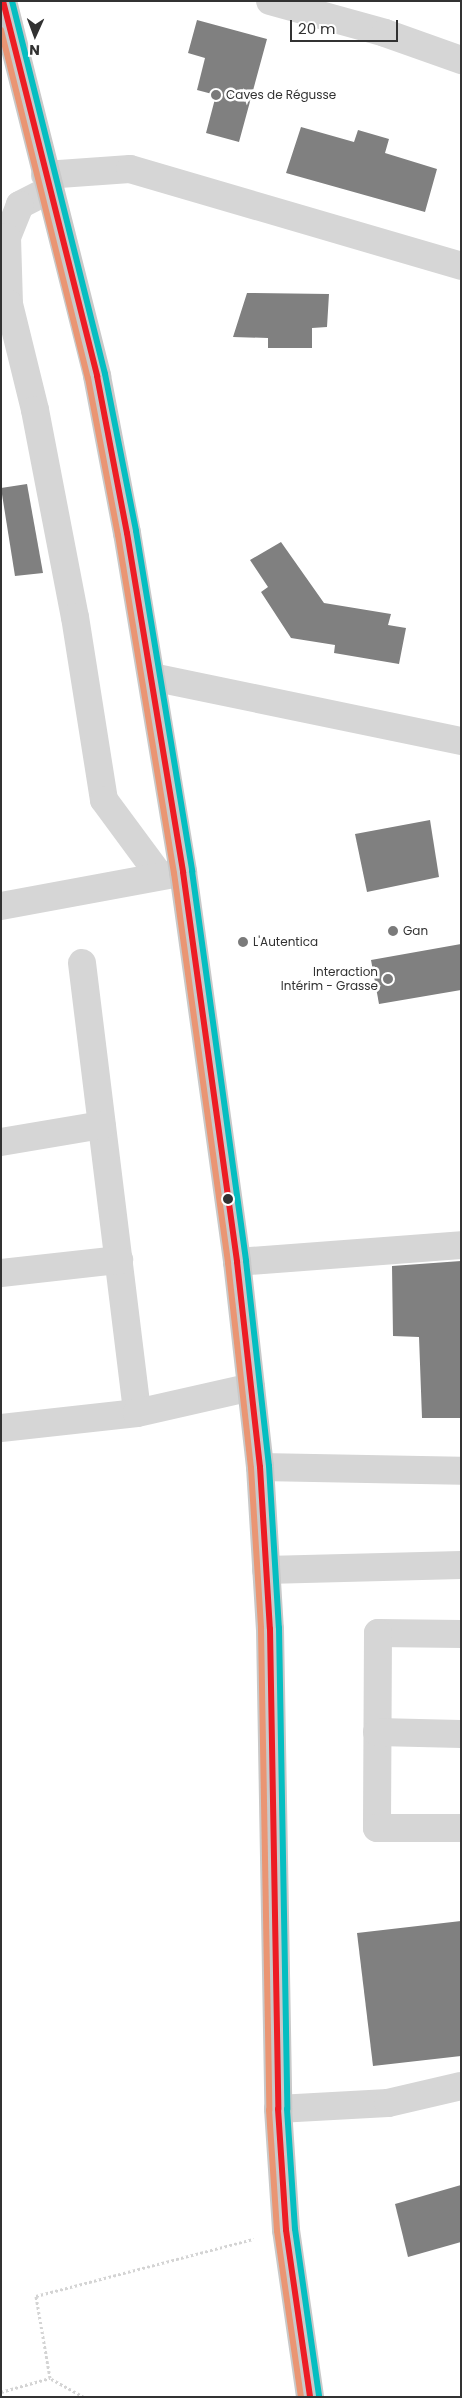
<!DOCTYPE html>
<meta charset="utf-8">
<style>
body{margin:0}
#map{position:relative;width:462px;height:2398px;overflow:hidden;background:#fff;font-family:Poppins,sans-serif}
div>[style]{position:absolute}
.building>*{inset:0;background:#808080}
.path>*{height:3px;margin-top:-1.5px;transform-origin:0;background:repeating-linear-gradient(90deg,#d4d4d4 0 2.5px,transparent 0 5px)}
.minor>*{height:28px;margin:-14px;padding:0 14px;transform-origin:14px;border-radius:14px;background:#d6d6d6}
.major>*{height:28px;margin:-14px;padding:0 14px;transform-origin:14px;border-radius:14px;background:#c9c9c9}
.bus-1>*{height:6px;margin:-3px;padding:0 3px;transform-origin:3px;border-radius:3px;background:#ed1c24}
.bus-2>*{height:6px;margin:-3px;padding:0 3px;transform-origin:3px;border-radius:3px;background:#ea9573}
.bus-3>*{height:6px;margin:-3px;padding:0 3px;transform-origin:3px;border-radius:3px;background:#05bec1}
.dots>*{width:14px;height:14px;translate:-50% -50%;box-sizing:border-box;border:2px solid #fff;border-radius:50%}
span{translate:-50% -50%;white-space:nowrap;text-align:center;line-height:1.15;-webkit-text-stroke:5px #fff;paint-order:stroke}
.poi-label{font-size:12px;color:#323232}
.left{translate:0 -50%;text-align:left}
.right{translate:-100% -50%;text-align:right}
.frame{position:absolute;inset:0;border:2px solid #323232;pointer-events:none}
.north{position:absolute;left:10px;top:10px;width:50px;height:50px;-webkit-text-stroke:4px #fff;paint-order:stroke;rotate:182deg;font-size:14px;font-weight:700;line-height:20px;text-align:center;color:#323232}
.north::after{content:'';display:block;margin:auto;width:18px;height:22px;background:#323232;clip-path:polygon(50% 0,100% 100%,50% 72%,0 100%)}
.scale{position:absolute;left:290px;top:20px;width:108px;height:22px;box-sizing:border-box;border:2px solid #323232;border-top:0;padding-left:6px;font-size:15px;line-height:18px;white-space:nowrap;color:#323232;-webkit-text-stroke:4px #fff;paint-order:stroke}
</style>
<div id="map">
<div class="building">
<div style="clip-path:polygon(197px 20px,267px 39px,239px 142px,206px 133px,216px 95px,197px 90px,205px 58px,188px 53px)"></div>
<div style="clip-path:polygon(301px 127px,354px 142px,358px 130px,389px 139px,385px 153px,437px 169px,425px 212px,286px 173px)"></div>
<div style="clip-path:polygon(247px 293px,329px 294px,327px 327px,312px 328px,312px 348px,268px 348px,268px 338px,233px 337px)"></div>
<div style="clip-path:polygon(27px 484px,43px 573px,15px 576px,1px 488px)"></div>
<div style="clip-path:polygon(281px 542px,324px 603px,391px 614px,388px 625px,406px 628px,399px 664px,334px 653px,335px 645px,291px 638px,261px 592px,268px 587px,250px 560px)"></div>
<div style="clip-path:polygon(430px 820px,439px 877px,367px 892px,355px 834px)"></div>
<div style="clip-path:polygon(461px 944px,461px 990px,379px 1004px,371px 960px)"></div>
<div style="clip-path:polygon(461px 1261px,461px 1418px,422px 1418px,419px 1337px,393px 1336px,392px 1266px)"></div>
<div style="clip-path:polygon(461px 1921px,461px 2056px,373px 2066px,357px 1933px)"></div>
<div style="clip-path:polygon(461px 2185px,461px 2242px,408px 2257px,395px 2204px)"></div>
</div>
<div class="path">
<div style="left:1px;top:2392px;width:51px;rotate:-15.9deg"></div>
<div style="left:84px;top:2397px;width:39px;rotate:-151deg"></div>
<div style="left:50px;top:2378px;width:83px;rotate:-99.7deg"></div>
<div style="left:36px;top:2296px;width:225px;rotate:-14.7deg"></div>
</div>
<div class="minor">
<div style="left:270px;top:1px;width:119px;rotate:15.5deg"></div>
<div style="left:385px;top:33px;width:81px;rotate:19.6deg"></div>
<div style="left:45px;top:175px;width:85px;rotate:-4deg"></div>
<div style="left:130px;top:169px;width:345px;rotate:16.3deg"></div>
<div style="left:49px;top:190px;width:33px;rotate:153deg"></div>
<div style="left:20px;top:205px;width:35px;rotate:112deg"></div>
<div style="left:7px;top:237px;width:67px;rotate:88.3deg"></div>
<div style="left:9px;top:304px;width:109px;rotate:76.2deg"></div>
<div style="left:35px;top:410px;width:211px;rotate:79.1deg"></div>
<div style="left:75px;top:617px;width:185px;rotate:81deg"></div>
<div style="left:104px;top:800px;width:94px;rotate:53.6deg"></div>
<div style="left:152px;top:677px;width:316px;rotate:11.7deg"></div>
<div style="left:1px;top:906px;width:176px;rotate:-10.5deg"></div>
<div style="left:82px;top:963px;width:453px;rotate:83deg"></div>
<div style="left:1px;top:1142px;width:102px;rotate:-9.6deg"></div>
<div style="left:237px;top:1262px;width:225px;rotate:-4.3deg"></div>
<div style="left:1px;top:1273px;width:119px;rotate:-6.3deg"></div>
<div style="left:1px;top:1428px;width:137px;rotate:-6.3deg"></div>
<div style="left:137px;top:1413px;width:117px;rotate:-12.8deg"></div>
<div style="left:260px;top:1467px;width:201px;rotate:1.1deg"></div>
<div style="left:266px;top:1570px;width:195px;rotate:-1.5deg"></div>
<div style="left:461px;top:1634px;width:83px;rotate:-179.3deg"></div>
<div style="left:378px;top:1633px;width:195px;rotate:90.3deg"></div>
<div style="left:377px;top:1828px;width:84px"></div>
<div style="left:377px;top:1732px;width:84px;rotate:1.4deg"></div>
<div style="left:278px;top:2109px;width:110px;rotate:-3.1deg"></div>
<div style="left:388px;top:2103px;width:75px;rotate:-13.1deg"></div>
</div>
<div class="major">
<div style="left:3px;top:1px;width:387px;rotate:75.9deg"></div>
<div style="left:97px;top:376px;width:160px;rotate:79.2deg"></div>
<div style="left:127px;top:533px;width:344px;rotate:80.6deg"></div>
<div style="left:183px;top:872px;width:394px;rotate:82.1deg"></div>
<div style="left:237px;top:1262px;width:206px;rotate:83.6deg"></div>
<div style="left:260px;top:1467px;width:162px;rotate:86.5deg"></div>
<div style="left:270px;top:1629px;width:480px;rotate:89deg"></div>
<div style="left:278px;top:2109px;width:121px;rotate:86.2deg"></div>
<div style="left:286px;top:2230px;width:169px;rotate:81.8deg"></div>
</div>
<div class="bus-1">
<div style="left:3px;top:1px;width:387px;rotate:75.9deg"></div>
<div style="left:97px;top:376px;width:160px;rotate:79.2deg"></div>
<div style="left:127px;top:533px;width:344px;rotate:80.6deg"></div>
<div style="left:183px;top:872px;width:394px;rotate:82.1deg"></div>
<div style="left:237px;top:1262px;width:206px;rotate:83.6deg"></div>
<div style="left:260px;top:1467px;width:162px;rotate:86.5deg"></div>
<div style="left:270px;top:1629px;width:480px;rotate:89deg"></div>
<div style="left:278px;top:2109px;width:121px;rotate:86.2deg"></div>
<div style="left:286px;top:2230px;width:169px;rotate:81.8deg"></div>
</div>
<div class="bus-2">
<div style="left:1px;top:30px;width:359px;rotate:76deg"></div>
<div style="left:88px;top:378px;width:160px;rotate:79.2deg"></div>
<div style="left:118px;top:535px;width:343px;rotate:80.6deg"></div>
<div style="left:174px;top:873px;width:394px;rotate:82.1deg"></div>
<div style="left:228px;top:1263px;width:206px;rotate:83.6deg"></div>
<div style="left:251px;top:1468px;width:161px;rotate:86.4deg"></div>
<div style="left:261px;top:1629px;width:481px;rotate:89deg"></div>
<div style="left:269px;top:2110px;width:121px;rotate:86.2deg"></div>
<div style="left:277px;top:2231px;width:168px;rotate:81.8deg"></div>
</div>
<div class="bus-3">
<div style="left:12px;top:1px;width:384px;rotate:76deg"></div>
<div style="left:105px;top:374px;width:160px;rotate:78.8deg"></div>
<div style="left:136px;top:531px;width:345px;rotate:80.6deg"></div>
<div style="left:192px;top:871px;width:394px;rotate:82.1deg"></div>
<div style="left:246px;top:1261px;width:206px;rotate:83.6deg"></div>
<div style="left:269px;top:1466px;width:162px;rotate:86.5deg"></div>
<div style="left:279px;top:1628px;width:481px;rotate:89deg"></div>
<div style="left:287px;top:2109px;width:120px;rotate:86.2deg"></div>
<div style="left:295px;top:2229px;width:169px;rotate:81.8deg"></div>
</div>
<div class="dots">
<div style="left:216px;top:95px;background:#7a7a7a"></div>
<div style="left:393px;top:931px;background:#7a7a7a"></div>
<div style="left:243px;top:942px;background:#7a7a7a"></div>
<div style="left:388px;top:979px;background:#7a7a7a"></div>
<div style="left:228px;top:1199px;background:#323232"></div>
</div>
<div class="poi-label">
<span class="left" style="left:226px;top:95px">Caves de Régusse</span>
<span class="left" style="left:403px;top:931px">Gan</span>
<span class="left" style="left:253px;top:942px">L'Autentica</span>
<span class="right" style="left:378px;top:979px">Interaction<br>Intérim - Grasse</span>
</div>
<div class="frame"></div>
<div class="north">N</div>
<div class="scale">20 m</div>
</div>
